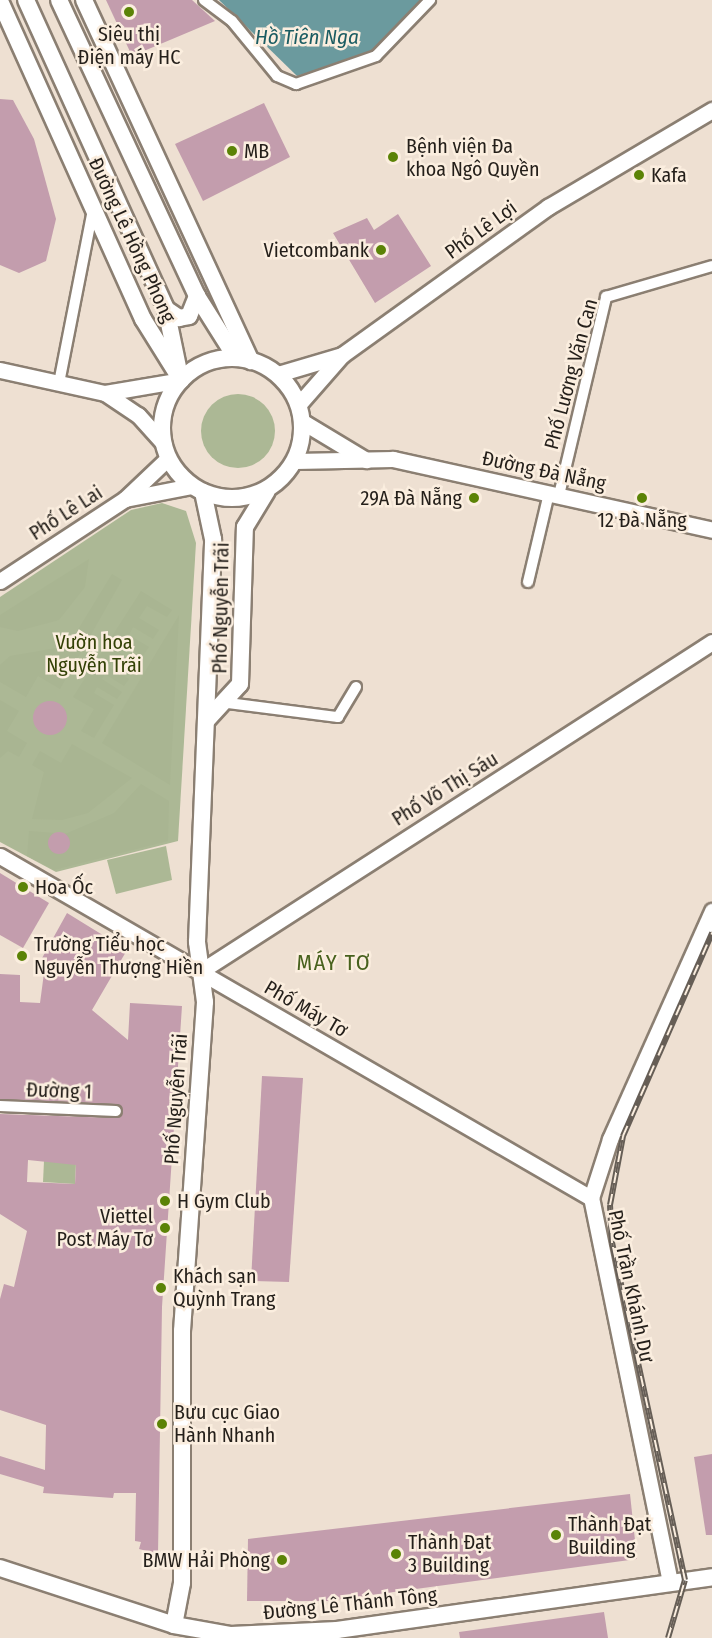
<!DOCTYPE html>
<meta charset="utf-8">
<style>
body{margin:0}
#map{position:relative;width:712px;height:1638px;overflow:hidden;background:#eee0d2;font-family:"Fira Sans Condensed",sans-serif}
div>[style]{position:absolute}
.green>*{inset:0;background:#acb895}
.round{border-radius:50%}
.forest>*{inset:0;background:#a9b592}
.water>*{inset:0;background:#6b9a9e}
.building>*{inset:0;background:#c39dad}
.roads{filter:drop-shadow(2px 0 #8b7f72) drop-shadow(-2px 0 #8b7f72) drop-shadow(0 2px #8b7f72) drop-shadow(0 -2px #8b7f72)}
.street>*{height:10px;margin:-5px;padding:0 5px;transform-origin:5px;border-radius:5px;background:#fff}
.secondary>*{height:15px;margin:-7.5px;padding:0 7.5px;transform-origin:7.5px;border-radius:7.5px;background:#fff}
.primary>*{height:16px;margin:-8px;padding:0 8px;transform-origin:8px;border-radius:8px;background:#fff}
.primary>.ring{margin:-8px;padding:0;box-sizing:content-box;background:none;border:16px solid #fff;border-radius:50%}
.rail>*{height:6px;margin-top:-3px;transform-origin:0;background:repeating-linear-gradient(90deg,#fbeedf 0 11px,#665e56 0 22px);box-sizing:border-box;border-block:2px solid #665e56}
.dots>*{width:16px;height:16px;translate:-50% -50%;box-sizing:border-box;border:3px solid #fbeedf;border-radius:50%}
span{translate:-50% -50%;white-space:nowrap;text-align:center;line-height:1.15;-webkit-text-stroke:5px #fbeedf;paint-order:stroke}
.poi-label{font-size:20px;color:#241f1a}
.left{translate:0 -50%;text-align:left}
.right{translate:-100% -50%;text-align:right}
.street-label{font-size:20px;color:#241f1a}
.park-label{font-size:20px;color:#334106}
.water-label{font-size:21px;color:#1b5c62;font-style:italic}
.quarter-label{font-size:22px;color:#47611d;letter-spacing:1.5px}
</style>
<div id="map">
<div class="green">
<div class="round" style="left:201px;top:394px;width:74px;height:74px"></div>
<div style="clip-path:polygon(162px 503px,186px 511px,196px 543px,178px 841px,56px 872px,0 842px,0 597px,131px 510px)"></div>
<div style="clip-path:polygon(166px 846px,172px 880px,116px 894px,107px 860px)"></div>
<div style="clip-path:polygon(44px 1161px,76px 1163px,75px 1184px,43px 1182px)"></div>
</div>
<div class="forest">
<div style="clip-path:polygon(89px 559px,85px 587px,59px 620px,18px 631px,0 627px,0 615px)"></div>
<div style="clip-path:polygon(112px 574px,122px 580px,60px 689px,38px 676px,26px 697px,0 682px,0 665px,10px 656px,68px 646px)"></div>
<div style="clip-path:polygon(141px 591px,172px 610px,167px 617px,147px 606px,139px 618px,159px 630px,153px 639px,133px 627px,129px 635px,149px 647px,143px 656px,123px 645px,119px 652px,139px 665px,133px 673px,113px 661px,109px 667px,129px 679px,124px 686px,105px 674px,102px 679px,122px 692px,117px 699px,97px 687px,94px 693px,114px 705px,94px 738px,81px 731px,94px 709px,73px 697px)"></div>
<div style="clip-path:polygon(179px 615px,170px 785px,102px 743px)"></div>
<div style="clip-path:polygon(0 700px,19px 711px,7px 731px,27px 743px,19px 757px,8px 751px,0 758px)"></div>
<div style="clip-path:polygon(72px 744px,132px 778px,88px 813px,62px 820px,32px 819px,44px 772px,32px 765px,40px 751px,61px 763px)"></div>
<div style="clip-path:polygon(141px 784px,169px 801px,168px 841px,54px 870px,27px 856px,29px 831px,54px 833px,49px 848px,64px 853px,70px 843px,65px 834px,114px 813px)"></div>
</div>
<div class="water">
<div style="clip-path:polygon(219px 0,424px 0,369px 53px,297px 76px)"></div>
</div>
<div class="building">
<div style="clip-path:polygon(106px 0,192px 0,215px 21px,132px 56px)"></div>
<div style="clip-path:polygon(0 99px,13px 100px,34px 139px,56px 219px,46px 261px,19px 273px,0 265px)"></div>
<div style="clip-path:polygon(264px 103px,290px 157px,203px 201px,175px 144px)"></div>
<div style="clip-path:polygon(398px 214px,431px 266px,375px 303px,333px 233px,367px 218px,374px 230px)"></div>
<div class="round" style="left:33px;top:701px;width:34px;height:34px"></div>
<div class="round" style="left:48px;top:832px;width:22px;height:22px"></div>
<div style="clip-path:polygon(0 873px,49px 903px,23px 948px,0 935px)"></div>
<div style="clip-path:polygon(evenodd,67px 913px,127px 950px,92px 1010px,128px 1040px,130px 1003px,182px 1006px,162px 1307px,158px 1554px,139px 1549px,141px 1542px,135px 1541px,136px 1493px,114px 1493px,113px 1498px,43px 1493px,44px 1487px,0 1474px,0 1456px,45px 1470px,46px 1425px,0 1410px,0 1299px,4px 1284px,14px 1287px,27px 1231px,0 1214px,0 1114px,116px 1118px,123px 1112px,116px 1104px,0 1099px,0 974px,20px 975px,20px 1002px,40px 1003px,44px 973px,36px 969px,67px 913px,28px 1160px,76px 1165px,75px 1184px,27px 1182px,28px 1160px)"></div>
<div style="clip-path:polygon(262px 1076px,303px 1078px,289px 1282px,251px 1281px)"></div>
<div style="clip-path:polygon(712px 1454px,712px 1535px,706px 1535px,694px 1457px)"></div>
<div style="clip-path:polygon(630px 1494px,637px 1559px,327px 1601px,247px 1601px,248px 1539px)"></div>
<div style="clip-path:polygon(604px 1612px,608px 1638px,460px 1638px,459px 1632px)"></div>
</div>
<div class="roads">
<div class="street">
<div style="left:204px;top:0;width:35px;rotate:37deg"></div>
<div style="left:232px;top:21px;width:71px;rotate:50.7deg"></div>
<div style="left:277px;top:76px;width:21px;rotate:23deg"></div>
<div style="left:296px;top:84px;width:85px;rotate:-19.3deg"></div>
<div style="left:376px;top:56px;width:78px;rotate:-46deg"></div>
<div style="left:59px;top:383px;width:177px;rotate:-78.9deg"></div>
<div style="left:559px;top:495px;width:204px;rotate:-76.6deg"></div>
<div style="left:606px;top:297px;width:110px;rotate:-16.3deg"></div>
<div style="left:528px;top:582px;width:91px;rotate:-76.7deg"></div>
<div style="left:228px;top:703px;width:111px;rotate:7.3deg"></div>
<div style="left:338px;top:717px;width:35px;rotate:-59deg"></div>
<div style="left:0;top:1106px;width:116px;rotate:2.5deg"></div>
</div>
<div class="secondary">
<div style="left:0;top:370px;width:107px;rotate:12.4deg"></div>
<div style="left:105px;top:393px;width:77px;rotate:-9.7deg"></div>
<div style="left:278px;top:374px;width:67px;rotate:-16.5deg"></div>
<div style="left:105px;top:393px;width:40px;rotate:34deg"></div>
<div style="left:138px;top:415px;width:38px;rotate:48deg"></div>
<div style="left:299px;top:404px;width:65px;rotate:-48.7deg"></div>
<div style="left:342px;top:355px;width:254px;rotate:-35.7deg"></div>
<div style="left:548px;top:207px;width:191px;rotate:-30.6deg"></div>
<div style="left:303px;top:422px;width:74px;rotate:31.1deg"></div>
<div style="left:295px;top:461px;width:98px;rotate:-1.2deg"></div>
<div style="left:393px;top:459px;width:327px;rotate:12.5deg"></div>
<div style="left:125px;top:499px;width:67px;rotate:-11.1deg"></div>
<div style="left:0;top:581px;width:149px;rotate:-33.3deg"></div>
<div style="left:125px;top:499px;width:59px;rotate:-43.6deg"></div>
<div style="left:0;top:856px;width:683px;rotate:30.06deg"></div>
<div style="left:201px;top:971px;width:608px;rotate:-32.77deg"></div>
<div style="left:670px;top:1582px;width:392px;rotate:-101.6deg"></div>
<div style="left:591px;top:1198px;width:62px;rotate:-72.1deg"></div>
<div style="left:610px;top:1139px;width:250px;rotate:-65.9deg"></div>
</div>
<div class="primary">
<div style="left:26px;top:0;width:339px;rotate:65.6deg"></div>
<div style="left:166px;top:309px;width:59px;rotate:78.3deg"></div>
<div style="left:59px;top:0;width:327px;rotate:65deg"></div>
<div style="left:197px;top:296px;width:73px;rotate:57.8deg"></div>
<div style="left:84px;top:0;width:398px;rotate:65.2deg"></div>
<div style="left:0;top:1px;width:349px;rotate:65.8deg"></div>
<div style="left:143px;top:319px;width:72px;rotate:58.1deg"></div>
<div style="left:166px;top:309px;width:16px;rotate:35deg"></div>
<div style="left:179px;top:318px;width:10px;rotate:-11deg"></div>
<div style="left:189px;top:316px;width:22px;rotate:-68deg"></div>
<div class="ring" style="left:162px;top:358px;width:124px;height:124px"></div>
<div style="left:206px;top:721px;width:50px;rotate:-47.4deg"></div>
<div style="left:240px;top:684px;width:157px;rotate:-88.2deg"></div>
<div style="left:245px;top:527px;width:42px;rotate:-58.6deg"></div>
<div style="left:0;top:1568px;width:183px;rotate:18.1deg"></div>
<div style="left:174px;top:1625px;width:58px;rotate:10deg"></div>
<div style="left:231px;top:1635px;width:106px;rotate:-2.7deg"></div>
<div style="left:337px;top:1630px;width:379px;rotate:-8deg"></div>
<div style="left:174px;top:1625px;width:43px;rotate:-79.2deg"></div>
<div style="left:182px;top:1583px;width:252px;rotate:-90deg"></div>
<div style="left:182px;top:1331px;width:330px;rotate:-86deg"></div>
<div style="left:205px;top:1002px;width:61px;rotate:-97.6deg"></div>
<div style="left:197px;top:942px;width:403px;rotate:-87.7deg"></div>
<div style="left:213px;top:539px;width:48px;rotate:-102deg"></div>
</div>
</div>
<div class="rail">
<div style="left:668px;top:1638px;width:60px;rotate:-73.7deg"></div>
<div style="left:685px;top:1580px;width:345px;rotate:-102.2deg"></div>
<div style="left:612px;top:1243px;width:38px;rotate:-93deg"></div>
<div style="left:610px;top:1205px;width:70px;rotate:-79.3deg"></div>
<div style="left:623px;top:1136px;width:222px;rotate:-66.3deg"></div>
</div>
<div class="dots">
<div style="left:129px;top:12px;background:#5b8306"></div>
<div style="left:232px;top:151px;background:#5b8306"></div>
<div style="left:393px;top:157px;background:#5b8306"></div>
<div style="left:639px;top:175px;background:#5b8306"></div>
<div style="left:381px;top:250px;background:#5b8306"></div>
<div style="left:474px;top:498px;background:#5b8306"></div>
<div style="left:642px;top:498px;background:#5b8306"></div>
<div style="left:23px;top:887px;background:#5b8306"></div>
<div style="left:22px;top:956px;background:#5b8306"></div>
<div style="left:165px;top:1201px;background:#5b8306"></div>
<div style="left:165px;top:1228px;background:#5b8306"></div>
<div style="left:161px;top:1288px;background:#5b8306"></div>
<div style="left:162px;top:1424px;background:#5b8306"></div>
<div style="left:556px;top:1535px;background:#5b8306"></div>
<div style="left:396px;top:1554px;background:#5b8306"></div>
<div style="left:282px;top:1560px;background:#5b8306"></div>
</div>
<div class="poi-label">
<span style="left:129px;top:46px">Siêu thị<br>Điện máy HC</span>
<span class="left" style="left:406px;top:158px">Bệnh viện Đa<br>khoa Ngô Quyền</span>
<span class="left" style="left:244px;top:151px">MB</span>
<span class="left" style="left:651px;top:175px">Kafa</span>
<span class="right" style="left:369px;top:250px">Vietcombank</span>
<span class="right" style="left:462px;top:498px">29A Đà Nẵng</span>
<span style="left:642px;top:520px">12 Đà Nẵng</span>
<span class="left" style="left:35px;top:887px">Hoa Ốc</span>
<span class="left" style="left:34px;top:956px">Trường Tiểu học<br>Nguyễn Thượng Hiền</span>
<span class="left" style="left:177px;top:1201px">H Gym Club</span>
<span class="right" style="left:153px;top:1228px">Viettel<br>Post Máy Tơ</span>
<span class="left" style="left:173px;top:1288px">Khách sạn<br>Quỳnh Trang</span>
<span class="left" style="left:174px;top:1424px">Bưu cục Giao<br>Hành Nhanh</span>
<span class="left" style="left:568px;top:1536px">Thành Đạt<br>Building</span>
<span class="left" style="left:408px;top:1554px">Thành Đạt<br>3 Building</span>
<span class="right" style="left:270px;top:1560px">BMW Hải Phòng</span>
</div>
<div class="street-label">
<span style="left:481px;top:230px;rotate:-36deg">Phố Lê Lợi</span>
<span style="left:132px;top:240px;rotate:65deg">Đường Lê Hồng Phong</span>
<span style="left:571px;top:374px;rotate:-75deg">Phố Lương Văn Can</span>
<span style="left:544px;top:471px;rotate:12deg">Đường Đà Nẵng</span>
<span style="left:66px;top:513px;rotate:-33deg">Phố Lê Lai</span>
<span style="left:221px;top:608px;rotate:-89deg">Phố Nguyễn Trãi</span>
<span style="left:445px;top:789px;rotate:-32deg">Phố Võ Thị Sáu</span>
<span style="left:306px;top:1009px;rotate:30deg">Phố Máy Tơ</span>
<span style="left:59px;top:1091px;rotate:2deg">Đường 1</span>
<span style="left:176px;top:1099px;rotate:-86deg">Phố Nguyễn Trãi</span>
<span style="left:631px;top:1286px;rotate:78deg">Phố Trần Khánh Dư</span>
<span style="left:350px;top:1604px;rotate:-6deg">Đường Lê Thánh Tông</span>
</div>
<div class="park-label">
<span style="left:94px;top:654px">Vườn hoa<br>Nguyễn Trãi</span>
</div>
<div class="water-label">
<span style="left:307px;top:37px">Hồ Tiên Nga</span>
</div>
<div class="quarter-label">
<span style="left:334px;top:963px">MÁY TƠ</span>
</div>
</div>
